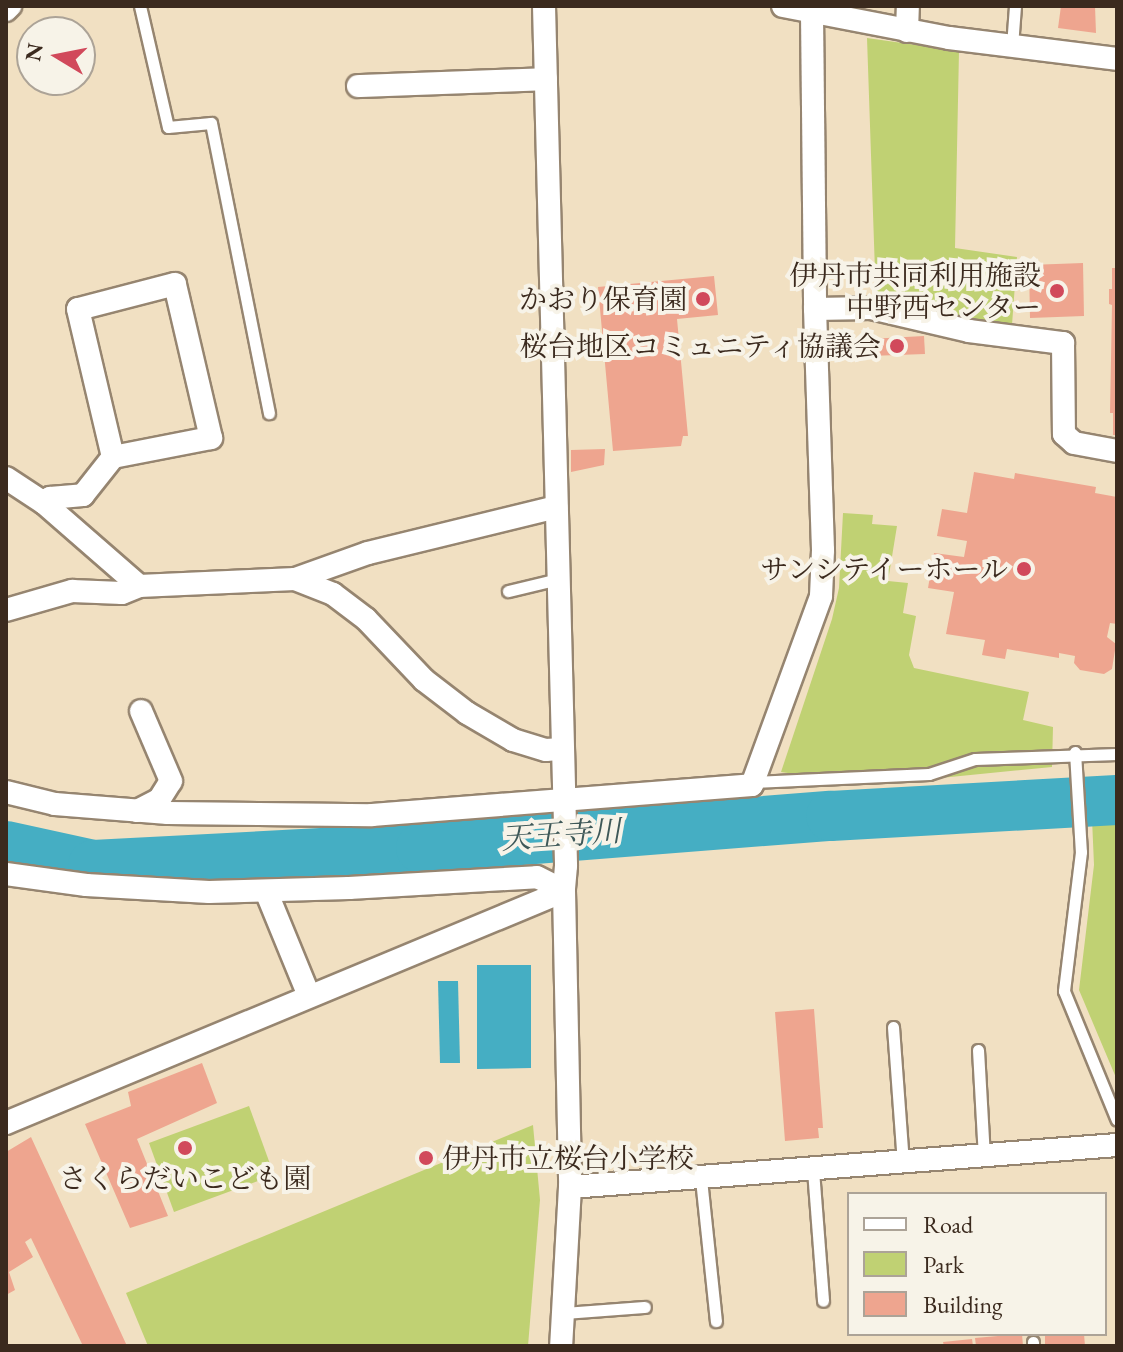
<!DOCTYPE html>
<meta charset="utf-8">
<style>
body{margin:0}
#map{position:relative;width:1123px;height:1352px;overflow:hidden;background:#f1e0c2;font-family:"EB Garamond","Noto Serif JP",serif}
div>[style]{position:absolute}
.green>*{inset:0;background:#c0d173}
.water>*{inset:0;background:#45aec3}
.river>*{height:50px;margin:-25px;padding:0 25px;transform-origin:25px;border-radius:25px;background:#45aec3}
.building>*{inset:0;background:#eea58f}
.roads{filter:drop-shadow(2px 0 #968570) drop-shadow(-2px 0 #968570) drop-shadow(0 2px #968570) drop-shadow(0 -2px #968570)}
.service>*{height:11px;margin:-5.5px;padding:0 5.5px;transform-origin:5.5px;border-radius:5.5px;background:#fff}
.minor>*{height:22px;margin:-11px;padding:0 11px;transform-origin:11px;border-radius:11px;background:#fff}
.dots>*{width:22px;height:22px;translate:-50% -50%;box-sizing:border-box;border:4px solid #f7f3e8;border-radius:50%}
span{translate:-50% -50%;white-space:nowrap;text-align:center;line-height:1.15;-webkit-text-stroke:8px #f7f3e8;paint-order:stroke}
.poi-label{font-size:28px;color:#3b2a1e}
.right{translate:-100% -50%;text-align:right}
.left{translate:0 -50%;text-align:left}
.water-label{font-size:30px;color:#3e5858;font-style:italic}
.frame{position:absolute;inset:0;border:8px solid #3b2a1e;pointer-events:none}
.legend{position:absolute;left:847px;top:1192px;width:260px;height:144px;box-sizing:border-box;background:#f7f3e8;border:2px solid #aca397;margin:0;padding:10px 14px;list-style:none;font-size:24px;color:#3b2a1e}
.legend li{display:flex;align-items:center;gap:16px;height:40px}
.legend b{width:40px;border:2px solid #aca397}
.north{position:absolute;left:16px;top:16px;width:80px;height:80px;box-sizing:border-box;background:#f7f3e8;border:2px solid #aca397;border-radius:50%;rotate:280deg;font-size:22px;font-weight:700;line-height:32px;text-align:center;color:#3b2a1e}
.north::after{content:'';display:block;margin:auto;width:28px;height:36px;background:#d1495b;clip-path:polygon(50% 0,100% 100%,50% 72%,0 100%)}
</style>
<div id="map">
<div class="green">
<div style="clip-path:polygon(867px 38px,959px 51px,955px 248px,1017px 257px,1012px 325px,932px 316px,876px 301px)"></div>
<div style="clip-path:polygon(843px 513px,873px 515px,872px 524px,897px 526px,888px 581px,908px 583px,903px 613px,916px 616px,909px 655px,914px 668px,1029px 692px,1023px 720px,1053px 727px,1052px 767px,870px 785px,781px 772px,832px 619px,839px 588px)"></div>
<div style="clip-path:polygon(1117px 817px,1117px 1080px,1079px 990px,1094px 865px,1092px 819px)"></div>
<div style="clip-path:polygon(249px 1106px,274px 1175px,174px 1212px,149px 1143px)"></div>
<div style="clip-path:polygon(533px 1125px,540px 1200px,528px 1346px,148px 1346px,126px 1293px)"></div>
</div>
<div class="water">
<div style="clip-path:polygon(477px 965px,531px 965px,531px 1068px,477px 1069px)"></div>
<div style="clip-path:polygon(438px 981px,458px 981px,460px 1063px,440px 1063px)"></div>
</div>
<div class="river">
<div style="left:6px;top:846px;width:89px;rotate:12.3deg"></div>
<div style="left:93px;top:865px;width:328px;rotate:-3deg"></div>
<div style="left:421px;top:848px;width:411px;rotate:-4.5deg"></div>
<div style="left:831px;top:816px;width:286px;rotate:-3.2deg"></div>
</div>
<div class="building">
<div style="clip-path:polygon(1061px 6px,1095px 6px,1096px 33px,1058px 28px)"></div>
<div style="clip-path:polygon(1083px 263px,1084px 316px,1030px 318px,1029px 265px)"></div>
<div style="clip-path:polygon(1112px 268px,1117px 268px,1117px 435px,1113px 435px,1113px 413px,1110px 413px,1112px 305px,1109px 304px,1109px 289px,1112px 289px)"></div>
<div style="clip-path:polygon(714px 276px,718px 315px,677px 319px,688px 436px,683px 436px,681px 446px,613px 451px,598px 287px)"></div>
<div style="clip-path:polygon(924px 336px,925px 354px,870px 356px,869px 339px)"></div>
<div style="clip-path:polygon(605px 449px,604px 465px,571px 472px,571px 450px)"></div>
<div style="clip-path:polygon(974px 472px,1014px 479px,1015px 473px,1096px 487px,1095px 493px,1117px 497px,1117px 624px,1110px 623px,1107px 637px,1116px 644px,1112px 669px,1104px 674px,1080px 670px,1074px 663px,1075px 656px,1059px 653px,1059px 658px,1007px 649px,1005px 659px,982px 655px,985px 640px,946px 634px,954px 592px,928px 588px,934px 553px,964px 557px,967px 541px,937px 536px,942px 509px,967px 513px)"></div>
<div style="clip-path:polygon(814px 1009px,823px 1128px,818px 1128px,819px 1138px,785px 1141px,775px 1012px)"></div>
<div style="clip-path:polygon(202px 1063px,217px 1103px,137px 1139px,168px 1216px,130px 1228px,85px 1124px,131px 1106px,128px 1092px)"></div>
<div style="clip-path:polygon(31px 1137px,127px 1346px,83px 1346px,31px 1238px,25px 1242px,33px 1257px,9px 1272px,15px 1290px,6px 1295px,6px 1152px)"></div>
<div style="clip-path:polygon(1022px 1334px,1023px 1346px,976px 1346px,975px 1338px)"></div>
<div style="clip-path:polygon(1084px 1334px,1085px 1346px,1045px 1346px,1045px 1336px)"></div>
<div style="clip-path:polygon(972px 1339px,973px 1346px,944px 1346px,943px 1342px)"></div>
</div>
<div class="roads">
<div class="service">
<div style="left:140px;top:6px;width:124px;rotate:77deg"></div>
<div style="left:168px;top:127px;width:43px;rotate:-5.3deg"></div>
<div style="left:211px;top:123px;width:296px;rotate:78.7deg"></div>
<div style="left:1012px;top:46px;width:40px;rotate:-85.7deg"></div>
<div style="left:508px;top:591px;width:51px;rotate:-13.5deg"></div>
<div style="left:1075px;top:752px;width:100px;rotate:86.6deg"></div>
<div style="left:1081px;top:852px;width:140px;rotate:97deg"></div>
<div style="left:1064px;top:991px;width:139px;rotate:67.7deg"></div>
<div style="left:753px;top:782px;width:176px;rotate:-2.6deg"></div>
<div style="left:929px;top:774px;width:48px;rotate:-18.1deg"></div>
<div style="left:975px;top:759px;width:142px;rotate:-2deg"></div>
<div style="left:893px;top:1027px;width:135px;rotate:85.8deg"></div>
<div style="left:978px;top:1050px;width:107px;rotate:86.8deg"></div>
<div style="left:813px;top:1170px;width:131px;rotate:85.6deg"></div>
<div style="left:701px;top:1179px;width:143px;rotate:84deg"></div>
<div style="left:563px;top:1313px;width:82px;rotate:-4.2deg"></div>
<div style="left:1033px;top:1342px;width:4px;rotate:90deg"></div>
</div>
<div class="minor">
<div style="left:544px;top:6px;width:860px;rotate:88.53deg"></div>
<div style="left:566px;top:866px;width:25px;rotate:95deg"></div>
<div style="left:564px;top:891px;width:296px;rotate:88.8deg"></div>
<div style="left:570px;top:1187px;width:159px;rotate:93.2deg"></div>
<div style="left:783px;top:6px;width:169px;rotate:10.9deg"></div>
<div style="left:949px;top:38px;width:169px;rotate:7.1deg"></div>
<div style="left:6px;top:10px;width:6px;rotate:-45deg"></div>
<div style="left:812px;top:13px;width:296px;rotate:89.4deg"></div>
<div style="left:907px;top:31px;width:25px;rotate:-88deg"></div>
<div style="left:358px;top:86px;width:188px;rotate:-2.1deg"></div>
<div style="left:6px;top:478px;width:45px;rotate:33.3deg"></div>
<div style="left:44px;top:503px;width:126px;rotate:41.1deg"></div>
<div style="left:139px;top:586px;width:156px;rotate:-2.6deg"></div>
<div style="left:295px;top:579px;width:41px;rotate:21.5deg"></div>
<div style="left:333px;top:594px;width:41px;rotate:37.1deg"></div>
<div style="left:366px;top:619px;width:84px;rotate:46.4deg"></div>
<div style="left:424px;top:680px;width:54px;rotate:37.5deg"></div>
<div style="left:467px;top:713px;width:53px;rotate:30.4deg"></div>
<div style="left:513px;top:740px;width:34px;rotate:17deg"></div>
<div style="left:546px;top:750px;width:16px;rotate:-4deg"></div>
<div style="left:44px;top:503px;width:8px;rotate:-40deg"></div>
<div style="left:50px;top:498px;width:33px;rotate:-5deg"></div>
<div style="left:83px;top:495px;width:48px;rotate:-51.7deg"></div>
<div style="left:113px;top:457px;width:100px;rotate:-11deg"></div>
<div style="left:211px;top:438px;width:158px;rotate:-103.2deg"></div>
<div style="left:175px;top:284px;width:100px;rotate:165.5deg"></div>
<div style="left:78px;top:309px;width:152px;rotate:76.7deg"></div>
<div style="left:295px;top:579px;width:77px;rotate:-19.6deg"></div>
<div style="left:368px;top:553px;width:194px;rotate:-13.7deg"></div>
<div style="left:6px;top:610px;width:69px;rotate:-16.1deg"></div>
<div style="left:72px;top:591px;width:50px;rotate:2.3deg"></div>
<div style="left:122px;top:593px;width:18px;rotate:-22deg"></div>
<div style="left:6px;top:792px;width:50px;rotate:13.8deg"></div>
<div style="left:55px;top:804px;width:113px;rotate:4.6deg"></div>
<div style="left:168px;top:813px;width:204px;rotate:0.6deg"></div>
<div style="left:372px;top:815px;width:381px;rotate:-4.5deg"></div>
<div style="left:752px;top:785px;width:201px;rotate:-69.9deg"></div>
<div style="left:821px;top:596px;width:46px;rotate:-87.5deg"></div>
<div style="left:823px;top:550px;width:241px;rotate:-91.9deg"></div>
<div style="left:815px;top:309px;width:56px;rotate:-1deg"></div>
<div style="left:871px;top:308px;width:101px;rotate:13.2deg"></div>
<div style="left:969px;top:331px;width:95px;rotate:7.3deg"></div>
<div style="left:1063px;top:343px;width:91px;rotate:89.4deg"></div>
<div style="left:1064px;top:434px;width:13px;rotate:42deg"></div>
<div style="left:1074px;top:443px;width:44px;rotate:10.5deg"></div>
<div style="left:137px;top:811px;width:25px;rotate:-27deg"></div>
<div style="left:159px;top:800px;width:22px;rotate:-58deg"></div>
<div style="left:171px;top:781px;width:76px;rotate:-113.2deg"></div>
<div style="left:6px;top:874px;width:81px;rotate:7.8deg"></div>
<div style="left:86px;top:885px;width:123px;rotate:3.3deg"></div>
<div style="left:209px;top:892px;width:140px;rotate:-1.6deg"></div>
<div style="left:349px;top:888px;width:188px;rotate:-3.3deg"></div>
<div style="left:537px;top:877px;width:30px;rotate:27deg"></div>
<div style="left:266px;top:891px;width:113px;rotate:67.7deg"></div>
<div style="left:6px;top:1123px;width:604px;rotate:-22.58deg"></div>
<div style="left:570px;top:1187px;width:549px;rotate:-4.39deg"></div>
</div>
</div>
<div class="dots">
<div style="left:1057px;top:291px;background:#d1495b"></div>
<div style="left:703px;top:299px;background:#d1495b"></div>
<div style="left:897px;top:346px;background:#d1495b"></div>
<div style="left:1024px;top:569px;background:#d1495b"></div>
<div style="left:185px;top:1148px;background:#d1495b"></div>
<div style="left:426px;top:1158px;background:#d1495b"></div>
</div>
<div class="poi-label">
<span class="right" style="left:1041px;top:291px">伊丹市共同利用施設<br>中野西センター</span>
<span class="right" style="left:687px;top:299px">かおり保育園</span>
<span class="right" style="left:881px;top:346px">桜台地区コミュニティ協議会</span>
<span class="right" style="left:1008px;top:569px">サンシテイーホール</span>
<span class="left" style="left:442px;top:1158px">伊丹市立桜台小学校</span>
<span style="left:185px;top:1178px">さくらだいこども園</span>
</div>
<div class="water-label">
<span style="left:561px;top:835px;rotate:-4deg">天王寺川</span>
</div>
<div class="frame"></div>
<ul class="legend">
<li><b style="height:10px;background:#fff"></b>Road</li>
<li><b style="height:22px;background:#c0d173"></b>Park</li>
<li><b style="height:22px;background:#eea58f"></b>Building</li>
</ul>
<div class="north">N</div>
</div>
